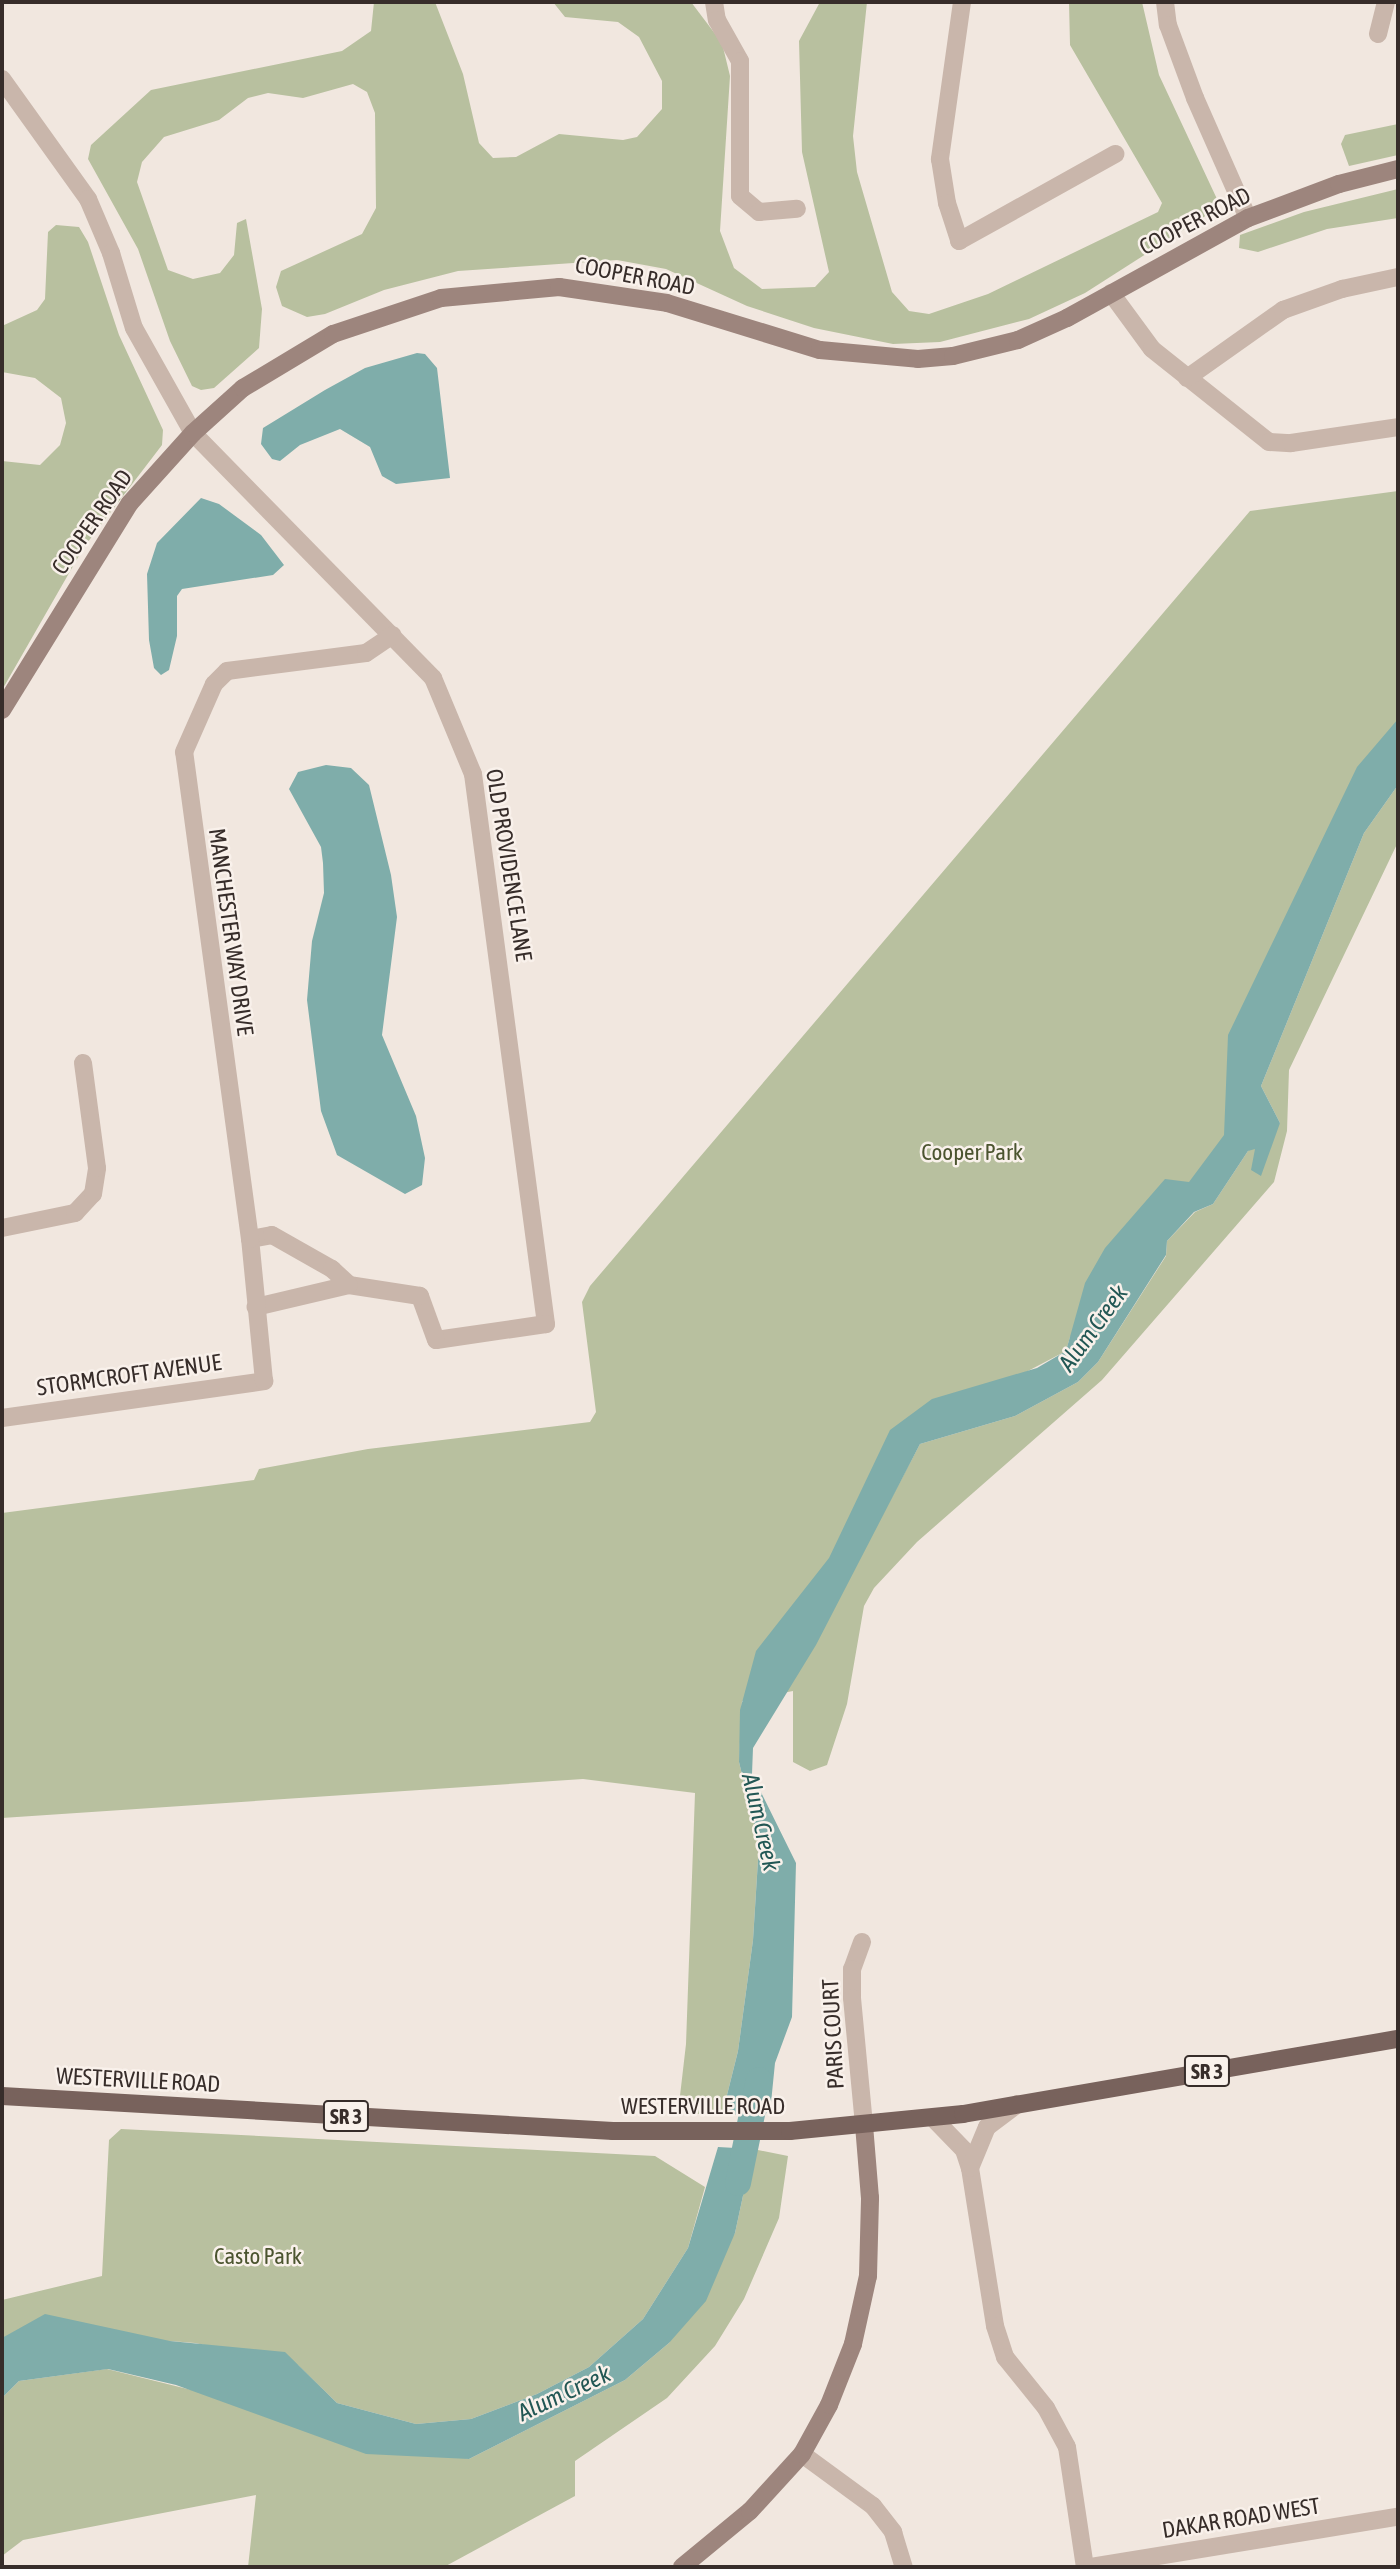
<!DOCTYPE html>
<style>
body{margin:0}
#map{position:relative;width:1400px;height:2569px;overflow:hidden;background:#f1e7df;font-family:"Asap Condensed",sans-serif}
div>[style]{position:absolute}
.green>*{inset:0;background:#b8c09f}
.water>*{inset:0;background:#7fadaa}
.river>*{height:26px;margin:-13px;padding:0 13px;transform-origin:13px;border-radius:13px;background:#7fadaa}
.street>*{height:18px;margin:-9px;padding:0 9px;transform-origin:9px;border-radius:9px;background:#c9b6ab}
.secondary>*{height:18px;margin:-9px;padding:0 9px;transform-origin:9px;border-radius:9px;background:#9d857d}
.primary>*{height:18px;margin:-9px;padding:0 9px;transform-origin:9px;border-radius:9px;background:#78625c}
span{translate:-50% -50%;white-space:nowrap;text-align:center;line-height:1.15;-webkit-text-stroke:5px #f9f1eb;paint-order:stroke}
.shield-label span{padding:2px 5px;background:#f9f1eb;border:2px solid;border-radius:5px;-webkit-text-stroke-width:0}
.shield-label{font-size:21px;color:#372d2a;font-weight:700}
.street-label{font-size:23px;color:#372d2a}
.park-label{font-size:23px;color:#4b542f}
.water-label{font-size:24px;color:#225754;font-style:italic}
.frame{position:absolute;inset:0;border:4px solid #372d2a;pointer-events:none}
</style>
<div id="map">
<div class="green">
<div style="clip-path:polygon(374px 2px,435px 2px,463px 74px,479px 143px,493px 158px,516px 157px,559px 134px,623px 140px,637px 137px,662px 109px,662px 81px,639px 37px,618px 22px,565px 17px,553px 2px,691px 2px,722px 43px,730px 76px,720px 231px,734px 268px,762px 289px,815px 287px,829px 272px,802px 152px,799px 41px,820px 2px,867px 2px,853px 136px,857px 172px,892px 292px,909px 311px,929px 314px,988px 294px,1158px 212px,1162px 203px,1070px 45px,1069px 2px,1142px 2px,1159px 75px,1217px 199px,1210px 213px,1085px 293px,1029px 319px,940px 342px,893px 344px,814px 328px,747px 306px,666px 269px,617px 260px,458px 271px,384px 290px,325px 314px,307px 317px,282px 306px,276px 287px,281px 271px,362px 234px,376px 208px,375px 113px,367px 92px,353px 84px,303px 98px,268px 93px,248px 98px,219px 120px,164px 137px,142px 162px,137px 182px,168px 270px,193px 279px,220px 273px,234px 255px,237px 223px,246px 219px,262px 309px,259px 348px,214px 388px,201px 390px,192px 386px,170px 341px,138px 249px,88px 159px,91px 145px,151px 90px,342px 51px,371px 31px)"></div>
<div style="clip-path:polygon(1398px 124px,1398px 155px,1349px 166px,1341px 144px,1345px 135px)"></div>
<div style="clip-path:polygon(1398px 189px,1398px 218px,1327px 229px,1258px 252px,1239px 248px,1240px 235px,1304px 212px)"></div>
<div style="clip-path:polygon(56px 225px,79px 227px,88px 242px,119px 335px,163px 430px,162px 445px,84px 547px,2px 690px,2px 461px,40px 465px,60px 445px,66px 423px,61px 398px,35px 378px,2px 372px,2px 326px,37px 310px,45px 299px,48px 232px)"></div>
<div style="clip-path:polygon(1398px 491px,1398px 737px,1260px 1079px,1195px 1192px,1070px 1337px,1066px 1351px,920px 1428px,802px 1667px,920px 1444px,1015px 1416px,1078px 1382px,1098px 1362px,1166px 1256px,1167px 1241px,1195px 1212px,1213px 1204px,1248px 1151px,1280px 1123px,1261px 1086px,1364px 833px,1398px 785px,1398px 842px,1289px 1070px,1287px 1131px,1274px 1182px,1102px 1380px,917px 1542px,874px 1588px,864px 1606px,847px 1704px,827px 1765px,810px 1771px,793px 1762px,793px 1691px,742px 1701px,739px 1762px,759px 1844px,753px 1940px,738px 2051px,722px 2115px,678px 2113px,686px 2044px,695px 1793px,583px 1779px,2px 1818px,2px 1513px,254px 1480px,259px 1469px,368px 1449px,590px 1422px,596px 1412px,582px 1302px,590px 1286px,1250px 511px)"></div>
<div style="clip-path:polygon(121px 2129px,655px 2156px,705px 2187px,688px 2248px,643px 2319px,589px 2367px,537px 2394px,471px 2419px,416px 2424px,337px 2403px,298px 2365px,195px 2343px,170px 2341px,2px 2359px,2px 2300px,102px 2276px,109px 2140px)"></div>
<div style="clip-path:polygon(753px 2149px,788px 2156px,779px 2218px,744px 2299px,715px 2346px,667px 2398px,575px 2461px,575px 2496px,444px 2567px,248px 2567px,256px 2495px,23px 2540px,2px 2556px,2px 2398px,19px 2381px,107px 2369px,469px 2459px,625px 2380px,669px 2343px,735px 2233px)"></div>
</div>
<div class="water">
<div style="clip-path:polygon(417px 353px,425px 354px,437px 368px,450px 478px,396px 484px,382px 476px,370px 447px,340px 429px,300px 445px,280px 461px,272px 459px,261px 444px,263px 428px,325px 390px,365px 368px)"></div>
<div style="clip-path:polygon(201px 498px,219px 504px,261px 535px,284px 565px,273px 575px,182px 589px,177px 596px,177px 636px,169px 670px,161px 675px,154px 668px,149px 640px,147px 574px,157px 543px)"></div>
<div style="clip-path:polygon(1398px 719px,1398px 785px,1364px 833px,1261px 1086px,1280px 1123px,1261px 1176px,1251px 1170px,1255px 1149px,1248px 1151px,1213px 1204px,1194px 1212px,1167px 1241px,1166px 1255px,1098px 1362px,1078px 1382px,1015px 1416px,920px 1444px,816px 1645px,753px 1748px,752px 1774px,796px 1863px,792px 2017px,775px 2063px,770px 2113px,722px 2115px,738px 2051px,753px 1940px,759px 1844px,739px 1762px,740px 1710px,756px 1651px,829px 1558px,890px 1430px,932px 1399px,1037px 1368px,1066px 1351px,1085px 1283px,1105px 1248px,1165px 1179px,1189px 1182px,1224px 1135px,1228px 1035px,1357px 767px)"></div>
<div style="clip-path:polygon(326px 765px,351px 768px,369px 785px,391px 875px,397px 917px,382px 1035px,416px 1116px,425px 1158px,422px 1185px,405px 1194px,337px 1155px,321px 1111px,307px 1000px,312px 941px,324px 893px,323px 863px,321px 847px,289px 789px,298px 772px)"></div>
<div style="clip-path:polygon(718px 2147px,753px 2149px,735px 2233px,706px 2301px,669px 2343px,625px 2380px,469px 2459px,366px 2454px,176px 2385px,108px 2369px,19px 2381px,2px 2398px,2px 2338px,45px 2314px,170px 2341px,285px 2352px,337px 2403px,416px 2424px,471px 2419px,537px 2394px,589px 2367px,643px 2319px,688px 2248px)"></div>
</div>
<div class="river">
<div style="left:738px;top:2183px;width:105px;rotate:-78.5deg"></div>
</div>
<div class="street">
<div style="left:714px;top:2px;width:18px;rotate:81deg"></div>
<div style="left:717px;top:20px;width:47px;rotate:60.7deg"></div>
<div style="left:740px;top:61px;width:135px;rotate:90deg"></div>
<div style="left:740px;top:196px;width:25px;rotate:40deg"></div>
<div style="left:759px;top:212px;width:38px;rotate:-5deg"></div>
<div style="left:962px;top:2px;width:159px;rotate:98deg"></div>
<div style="left:940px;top:159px;width:45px;rotate:81deg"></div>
<div style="left:947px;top:203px;width:40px;rotate:72deg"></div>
<div style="left:959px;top:241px;width:179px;rotate:-29.1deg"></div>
<div style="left:1165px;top:2px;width:23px;rotate:83deg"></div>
<div style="left:1168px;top:25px;width:78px;rotate:69.7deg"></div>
<div style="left:1195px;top:98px;width:131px;rotate:66.2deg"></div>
<div style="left:1378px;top:34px;width:33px;rotate:-76deg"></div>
<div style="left:2px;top:79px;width:148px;rotate:54.4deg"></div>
<div style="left:88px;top:199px;width:59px;rotate:66.9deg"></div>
<div style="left:111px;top:253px;width:78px;rotate:73deg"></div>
<div style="left:134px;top:328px;width:120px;rotate:60.7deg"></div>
<div style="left:193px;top:433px;width:343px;rotate:45.6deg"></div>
<div style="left:433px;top:678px;width:104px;rotate:67.4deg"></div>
<div style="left:473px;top:774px;width:555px;rotate:82.44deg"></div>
<div style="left:546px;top:1324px;width:111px;rotate:171.7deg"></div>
<div style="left:436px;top:1340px;width:47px;rotate:-110deg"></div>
<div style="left:420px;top:1296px;width:72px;rotate:-171.2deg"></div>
<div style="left:349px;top:1285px;width:96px;rotate:166.7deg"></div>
<div style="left:1111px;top:293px;width:69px;rotate:53.8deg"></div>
<div style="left:1152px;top:349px;width:149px;rotate:38.5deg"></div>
<div style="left:1269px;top:442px;width:22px;rotate:3deg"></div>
<div style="left:1291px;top:443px;width:108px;rotate:-8.5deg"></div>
<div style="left:1187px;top:378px;width:118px;rotate:-35.3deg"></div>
<div style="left:1283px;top:310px;width:63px;rotate:-19.6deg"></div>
<div style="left:1342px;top:289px;width:57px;rotate:-12.1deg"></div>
<div style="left:2px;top:1228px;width:75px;rotate:-11.6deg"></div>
<div style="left:75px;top:1213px;width:26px;rotate:-47deg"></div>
<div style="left:93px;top:1194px;width:26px;rotate:-81deg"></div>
<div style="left:97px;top:1168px;width:106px;rotate:-97.6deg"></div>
<div style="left:250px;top:1239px;width:22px;rotate:-10deg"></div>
<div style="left:272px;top:1235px;width:69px;rotate:29.5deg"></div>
<div style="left:332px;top:1269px;width:23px;rotate:43deg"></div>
<div style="left:2px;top:1418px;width:265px;rotate:-8deg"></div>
<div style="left:264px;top:1381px;width:143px;rotate:-95.6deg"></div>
<div style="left:250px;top:1239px;width:491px;rotate:-97.7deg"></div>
<div style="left:184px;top:752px;width:74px;rotate:-66.2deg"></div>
<div style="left:214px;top:684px;width:18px;rotate:-45deg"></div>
<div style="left:227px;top:671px;width:140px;rotate:-7.4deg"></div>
<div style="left:366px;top:653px;width:32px;rotate:-34deg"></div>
<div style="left:862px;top:1942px;width:29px;rotate:110deg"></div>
<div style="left:852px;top:1969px;width:29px;rotate:90deg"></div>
<div style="left:852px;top:1998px;width:128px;rotate:84.6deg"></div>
<div style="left:933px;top:2118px;width:45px;rotate:45.9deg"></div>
<div style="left:964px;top:2150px;width:19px;rotate:72deg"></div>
<div style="left:970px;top:2168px;width:160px;rotate:81deg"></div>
<div style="left:995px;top:2326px;width:33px;rotate:72deg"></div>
<div style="left:1005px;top:2357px;width:65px;rotate:51.2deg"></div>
<div style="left:1046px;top:2408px;width:44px;rotate:61.7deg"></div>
<div style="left:1067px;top:2447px;width:121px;rotate:81.5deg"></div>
<div style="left:970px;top:2168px;width:44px;rotate:-67.5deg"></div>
<div style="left:987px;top:2127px;width:38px;rotate:-37deg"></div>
<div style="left:802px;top:2454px;width:88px;rotate:36.2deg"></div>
<div style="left:873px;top:2506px;width:33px;rotate:52deg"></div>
<div style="left:893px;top:2532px;width:37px;rotate:73deg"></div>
<div style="left:1091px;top:2567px;width:311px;rotate:-9.3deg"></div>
</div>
<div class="secondary">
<div style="left:2px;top:710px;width:243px;rotate:-58.3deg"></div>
<div style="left:130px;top:503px;width:94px;rotate:-48deg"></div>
<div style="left:193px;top:433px;width:67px;rotate:-42deg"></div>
<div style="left:243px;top:388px;width:105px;rotate:-31deg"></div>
<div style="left:333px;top:334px;width:114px;rotate:-18.4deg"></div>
<div style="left:441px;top:298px;width:119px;rotate:-5.3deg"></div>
<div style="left:559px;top:287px;width:109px;rotate:8.4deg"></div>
<div style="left:667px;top:303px;width:160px;rotate:17.1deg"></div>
<div style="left:820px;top:350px;width:98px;rotate:5.2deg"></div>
<div style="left:918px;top:359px;width:35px;rotate:-5deg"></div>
<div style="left:953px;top:356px;width:67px;rotate:-13.8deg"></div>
<div style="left:1018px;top:340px;width:54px;rotate:-24.2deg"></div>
<div style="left:1067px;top:318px;width:207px;rotate:-28.9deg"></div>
<div style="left:1248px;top:218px;width:97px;rotate:-20.5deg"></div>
<div style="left:1339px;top:184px;width:61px;rotate:-14.3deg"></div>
<div style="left:682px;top:2567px;width:88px;rotate:-39.5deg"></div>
<div style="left:750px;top:2511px;width:77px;rotate:-47.6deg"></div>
<div style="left:802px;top:2454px;width:56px;rotate:-61.1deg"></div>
<div style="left:829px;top:2405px;width:66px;rotate:-68.5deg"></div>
<div style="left:853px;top:2344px;width:70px;rotate:-77.6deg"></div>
<div style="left:868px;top:2276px;width:78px;rotate:-88.5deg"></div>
<div style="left:870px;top:2198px;width:73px;rotate:-94.7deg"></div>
</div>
<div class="primary">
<div style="left:2px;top:2096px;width:612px;rotate:3.28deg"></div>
<div style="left:613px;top:2131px;width:177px"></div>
<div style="left:790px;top:2131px;width:174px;rotate:-5.6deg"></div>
<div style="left:963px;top:2114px;width:441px;rotate:-9.8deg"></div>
</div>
<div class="shield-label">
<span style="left:1207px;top:2071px">SR 3</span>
<span style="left:346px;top:2116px">SR 3</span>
</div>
<div class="street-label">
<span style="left:1195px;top:221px;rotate:-27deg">COOPER ROAD</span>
<span style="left:635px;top:276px;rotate:11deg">COOPER ROAD</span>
<span style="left:92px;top:522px;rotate:-55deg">COOPER ROAD</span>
<span style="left:509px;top:865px;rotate:81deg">OLD PROVIDENCE LANE</span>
<span style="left:231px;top:932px;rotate:82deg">MANCHESTER WAY DRIVE</span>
<span style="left:129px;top:1375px;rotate:-8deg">STORMCROFT AVENUE</span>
<span style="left:833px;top:2034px;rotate:-93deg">PARIS COURT</span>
<span style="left:138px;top:2080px;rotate:3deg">WESTERVILLE ROAD</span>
<span style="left:703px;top:2106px">WESTERVILLE ROAD</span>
<span style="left:1241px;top:2518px;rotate:-9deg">DAKAR ROAD WEST</span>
</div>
<div class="park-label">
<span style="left:972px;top:1152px">Cooper Park</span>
<span style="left:258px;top:2256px">Casto Park</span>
</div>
<div class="water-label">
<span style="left:1093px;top:1328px;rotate:-54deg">Alum Creek</span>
<span style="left:761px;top:1822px;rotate:77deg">Alum Creek</span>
<span style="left:564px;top:2393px;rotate:-25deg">Alum Creek</span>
</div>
<div class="frame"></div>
</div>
